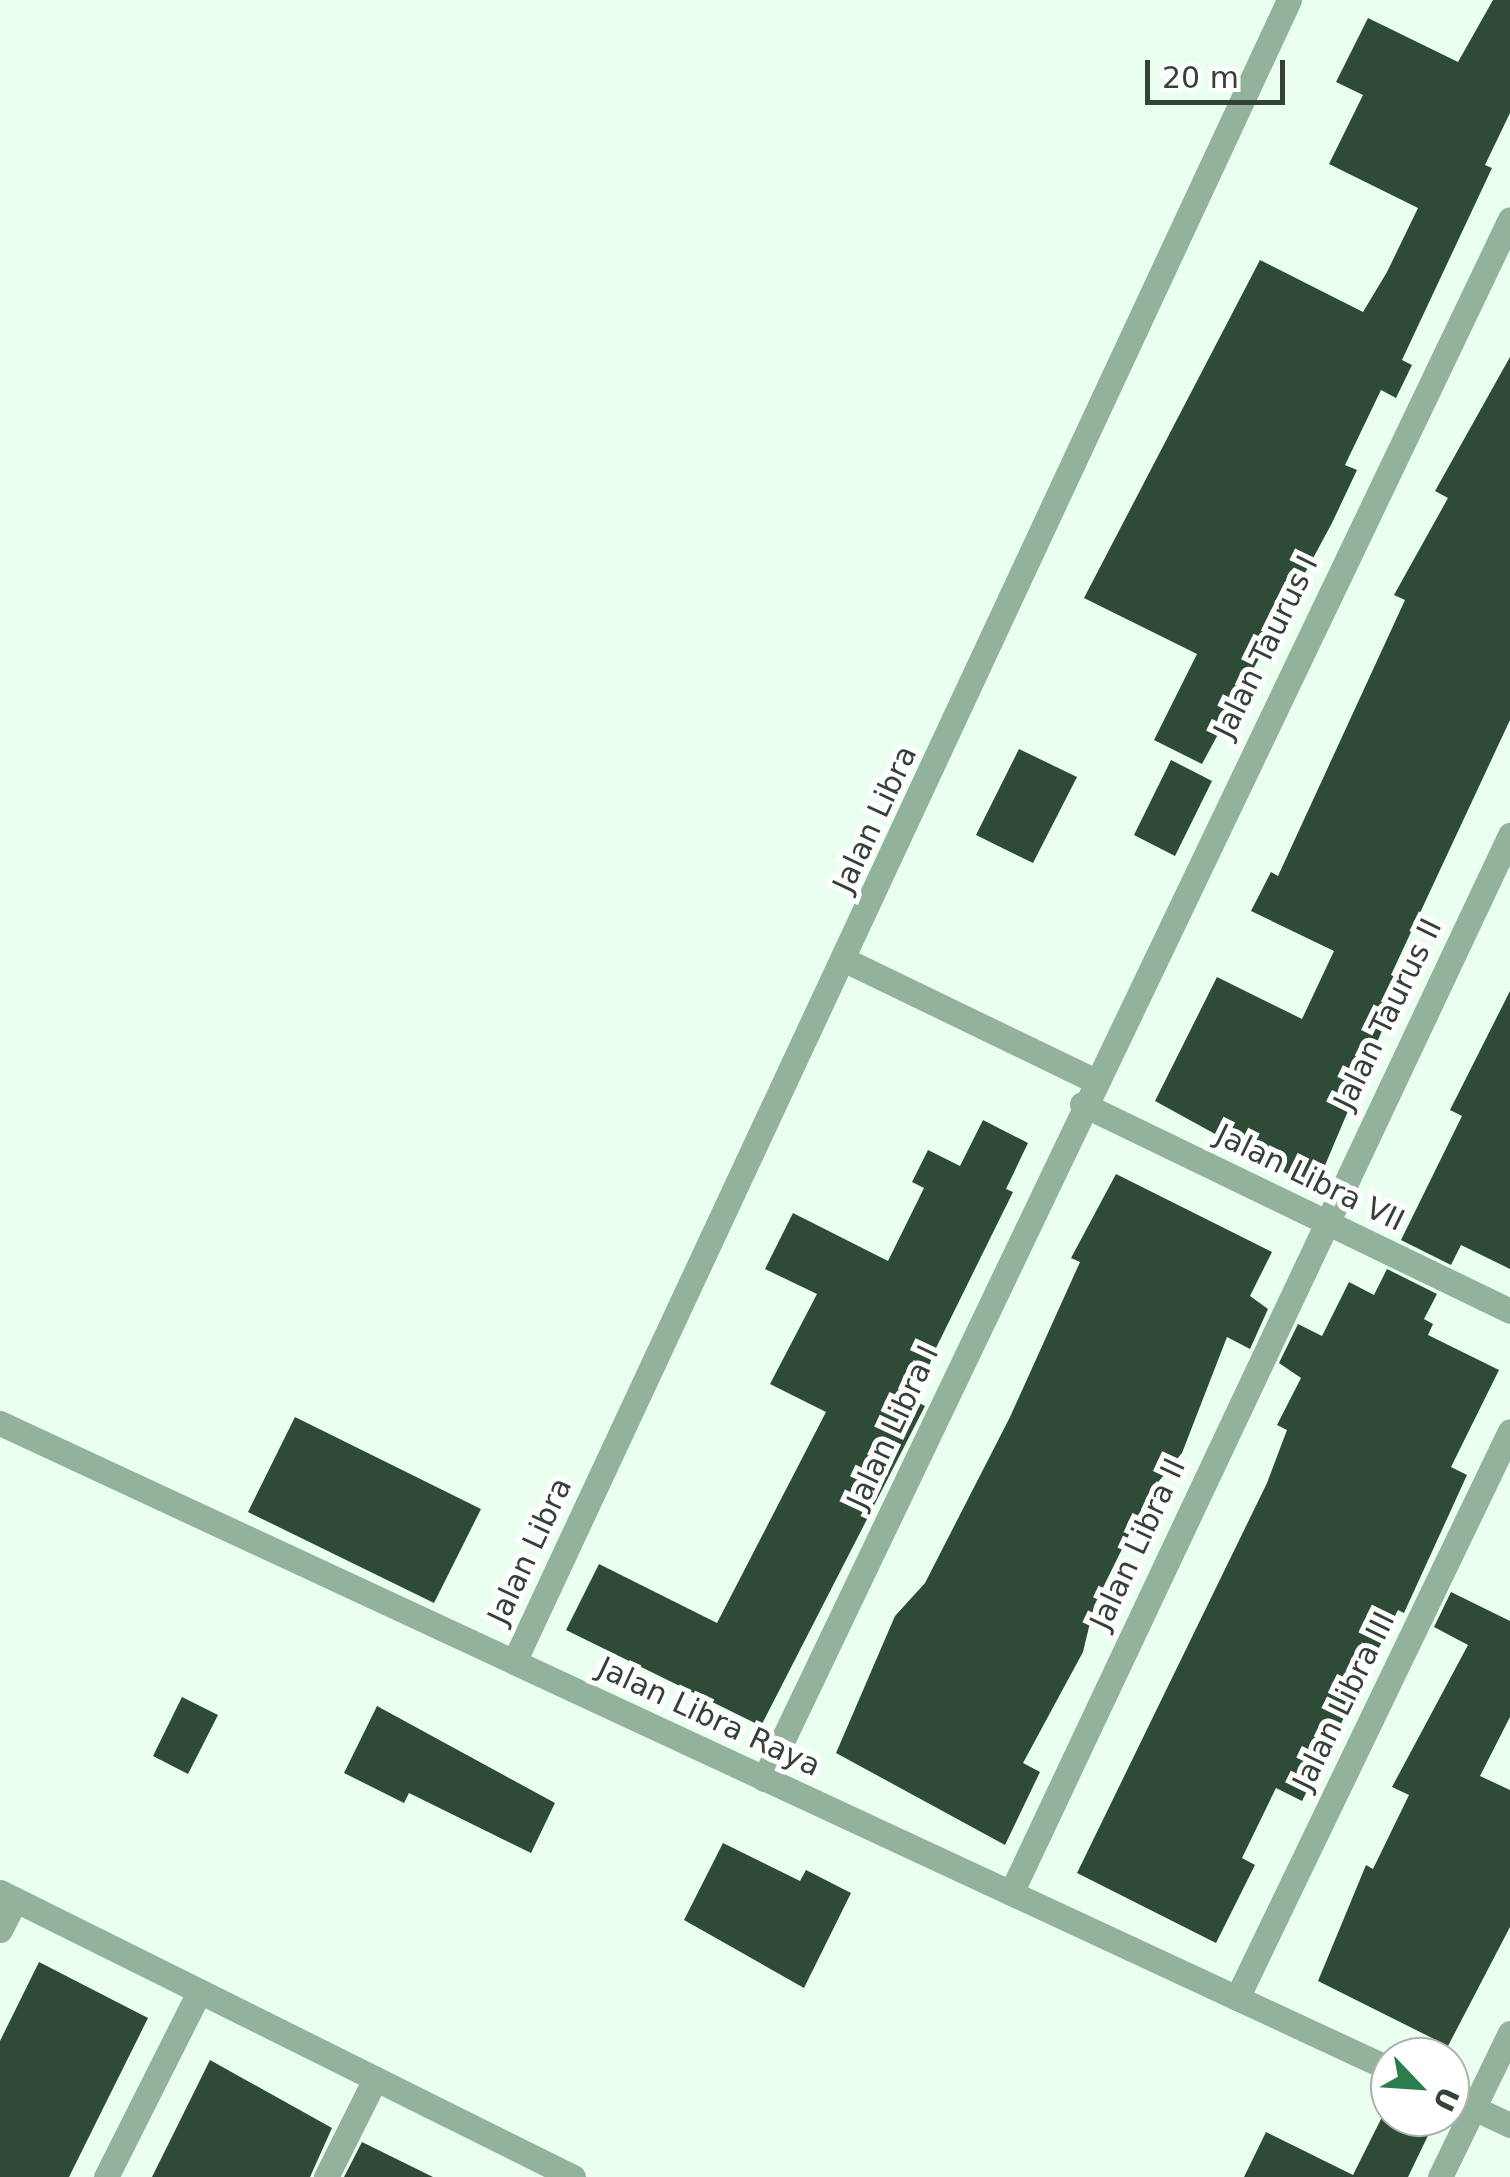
<!DOCTYPE html>
<style>
body{margin:0}
#map{position:relative;width:1510px;height:2177px;overflow:hidden;background:#eafff0;font-family:"DejaVu Sans",sans-serif}
div>[style]{position:absolute}
.building>*{inset:0;background:#2d4b37}
.minor>*{height:25px;margin:-12.5px;padding:0 12.5px;transform-origin:12.5px;border-radius:12.5px;background:#93b29c}
span{translate:-50% -50%;white-space:nowrap;text-align:center;line-height:1.15;-webkit-text-stroke:10px #fff;paint-order:stroke}
.street-label{font-size:30px;color:#334137}
.north{position:absolute;left:1370px;top:2037px;width:100px;height:100px;box-sizing:border-box;background:#fff;border:2px solid #adb3af;border-radius:50%;rotate:115deg;font-size:28px;font-weight:700;line-height:40px;text-align:center;color:#334137}
.north::after{content:'';display:block;margin:auto;width:35px;height:45px;background:#2b7d4e;clip-path:polygon(50% 0,100% 100%,50% 72%,0 100%)}
.scale{position:absolute;left:1145px;top:60px;width:140px;height:45px;box-sizing:border-box;border:5px solid #334137;border-top:0;padding-left:12px;font-size:30px;line-height:35px;white-space:nowrap;color:#334137;-webkit-text-stroke:8px #fff;paint-order:stroke}
</style>
<div id="map">
<div class="building">
<div style="clip-path:polygon(1493px 0,1510px 0,1510px 113px,1485px 165px,1492px 168px,1402px 360px,1412px 365px,1396px 398px,1381px 390px,1345px 465px,1357px 470px,1332px 523px,1202px 764px,1154px 740px,1197px 654px,1084px 598px,1260px 260px,1363px 312px,1387px 272px,1418px 208px,1329px 164px,1363px 95px,1336px 82px,1368px 18px,1458px 62px)"></div>
<div style="clip-path:polygon(1510px 357px,1510px 720px,1391px 975px,1403px 981px,1315px 1189px,1155px 1101px,1217px 977px,1302px 1019px,1334px 951px,1251px 911px,1271px 872px,1278px 876px,1405px 600px,1394px 595px,1448px 498px,1435px 491px)"></div>
<div style="clip-path:polygon(1019px 749px,1077px 777px,1033px 863px,976px 835px)"></div>
<div style="clip-path:polygon(1171px 760px,1212px 781px,1175px 856px,1134px 835px)"></div>
<div style="clip-path:polygon(1510px 991px,1510px 1269px,1461px 1245px,1451px 1265px,1401px 1240px,1462px 1116px,1450px 1110px)"></div>
<div style="clip-path:polygon(983px 1120px,1028px 1143px,1006px 1189px,1013px 1192px,936px 1348px,915px 1401px,925px 1406px,761px 1726px,566px 1630px,599px 1564px,717px 1623px,826px 1412px,770px 1384px,817px 1294px,765px 1269px,793px 1213px,888px 1261px,924px 1188px,912px 1182px,928px 1150px,960px 1166px)"></div>
<div style="clip-path:polygon(1116px 1174px,1272px 1252px,1250px 1296px,1268px 1309px,1250px 1349px,1227px 1337px,1182px 1453px,1150px 1492px,1094px 1606px,1083px 1652px,1023px 1763px,1040px 1772px,1005px 1845px,836px 1753px,895px 1616px,925px 1583px,1010px 1417px,1080px 1262px,1071px 1258px)"></div>
<div style="clip-path:polygon(1387px 1269px,1437px 1294px,1424px 1319px,1433px 1324px,1428px 1335px,1499px 1370px,1451px 1467px,1467px 1475px,1404px 1613px,1398px 1610px,1302px 1801px,1276px 1788px,1242px 1858px,1255px 1865px,1216px 1943px,1077px 1873px,1267px 1483px,1287px 1430px,1277px 1425px,1301px 1378px,1279px 1363px,1298px 1324px,1322px 1336px,1349px 1282px,1374px 1295px)"></div>
<div style="clip-path:polygon(295px 1417px,481px 1509px,434px 1603px,248px 1512px)"></div>
<div style="clip-path:polygon(1451px 1592px,1510px 1621px,1510px 1717px,1480px 1776px,1510px 1790px,1510px 1927px,1448px 2046px,1318px 1981px,1366px 1865px,1373px 1869px,1409px 1795px,1392px 1787px,1468px 1645px,1434px 1627px)"></div>
<div style="clip-path:polygon(182px 1697px,218px 1715px,188px 1774px,153px 1756px)"></div>
<div style="clip-path:polygon(377px 1706px,555px 1803px,531px 1853px,409px 1793px,404px 1803px,344px 1773px)"></div>
<div style="clip-path:polygon(723px 1843px,800px 1881px,806px 1870px,851px 1893px,804px 1988px,684px 1920px)"></div>
<div style="clip-path:polygon(39px 1962px,148px 2018px,69px 2177px,0 2177px,0 2041px)"></div>
<div style="clip-path:polygon(210px 2060px,332px 2128px,310px 2177px,152px 2177px)"></div>
<div style="clip-path:polygon(1382px 2117px,1437px 2117px,1408px 2177px,1244px 2177px,1266px 2132px,1353px 2175px)"></div>
<div style="clip-path:polygon(362px 2142px,433px 2177px,344px 2177px)"></div>
</div>
<div class="minor">
<div style="left:845px;top:960px;width:276px;rotate:25.8deg"></div>
<div style="left:1082px;top:1104px;width:475px;rotate:25.8deg"></div>
<div style="left:0;top:1423px;width:1533px;rotate:24.93deg"></div>
<div style="left:514px;top:1662px;width:1834px;rotate:-65deg"></div>
<div style="left:764px;top:1779px;width:1729px;rotate:-64.44deg"></div>
<div style="left:0;top:1892px;width:640px;rotate:26.44deg"></div>
<div style="left:1011px;top:1893px;width:1170px;rotate:-64.75deg"></div>
<div style="left:0;top:1930px;width:34px;rotate:-63deg"></div>
<div style="left:1237px;top:1998px;width:629px;rotate:-64.29deg"></div>
<div style="left:1450px;top:2097px;width:66px;rotate:25deg"></div>
<div style="left:106px;top:2177px;width:207px;rotate:-63.3deg"></div>
<div style="left:326px;top:2177px;width:110px;rotate:-63.4deg"></div>
<div style="left:1440px;top:2177px;width:160px;rotate:-64.1deg"></div>
</div>
<div class="street-label">
<span style="left:1266px;top:647px;rotate:-64deg">Jalan Taurus I</span>
<span style="left:875px;top:819px;rotate:-65deg">Jalan Libra</span>
<span style="left:1388px;top:1014px;rotate:-64deg">Jalan Taurus II</span>
<span style="left:1310px;top:1178px;rotate:26deg">Jalan Libra VII</span>
<span style="left:893px;top:1427px;rotate:-65deg">Jalan Libra I</span>
<span style="left:1138px;top:1544px;rotate:-65deg">Jalan Libra II</span>
<span style="left:530px;top:1551px;rotate:-65deg">Jalan Libra</span>
<span style="left:1344px;top:1701px;rotate:-64deg">Jalan Libra III</span>
<span style="left:709px;top:1717px;rotate:25deg">Jalan Libra Raya</span>
</div>
<div class="north">U</div>
<div class="scale">20 m</div>
</div>
